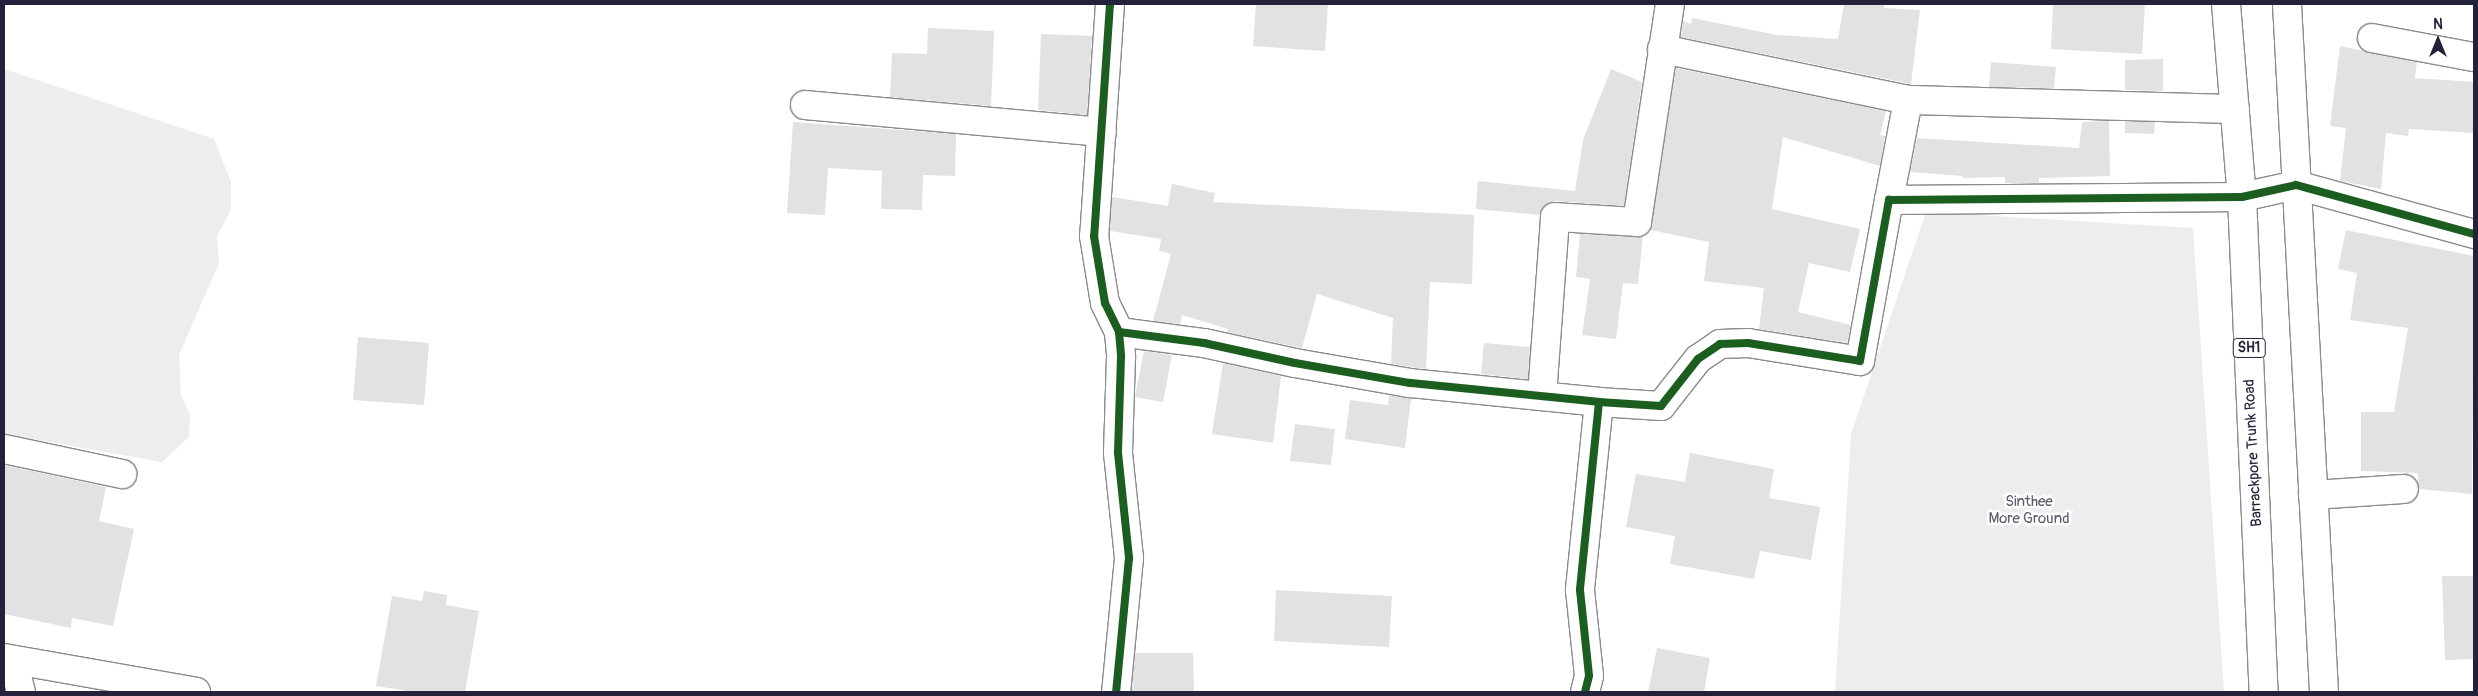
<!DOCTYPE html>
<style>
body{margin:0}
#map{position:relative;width:2478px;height:696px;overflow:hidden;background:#fff;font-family:Pangolin,sans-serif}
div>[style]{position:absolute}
.green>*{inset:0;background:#ededef}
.building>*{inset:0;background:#e2e2e4}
.roads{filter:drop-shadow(1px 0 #8a8a8f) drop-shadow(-1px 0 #8a8a8f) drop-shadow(0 1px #8a8a8f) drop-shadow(0 -1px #8a8a8f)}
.minor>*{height:28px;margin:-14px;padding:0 14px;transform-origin:14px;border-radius:14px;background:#fff}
.primary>*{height:28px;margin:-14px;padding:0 14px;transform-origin:14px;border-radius:14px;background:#fff}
.cycleway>*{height:8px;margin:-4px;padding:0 4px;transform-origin:4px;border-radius:4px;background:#1b5e20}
span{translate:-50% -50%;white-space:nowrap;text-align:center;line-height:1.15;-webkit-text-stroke:5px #fff;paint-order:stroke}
.shield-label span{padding:1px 4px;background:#fff;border:1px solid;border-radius:4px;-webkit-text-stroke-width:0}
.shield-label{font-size:14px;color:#22223b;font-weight:700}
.street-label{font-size:15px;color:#22223b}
.park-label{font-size:15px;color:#5b5b6d}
.frame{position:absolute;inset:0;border:5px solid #22223b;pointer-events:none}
.north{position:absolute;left:2413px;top:15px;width:50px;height:50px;-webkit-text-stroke:4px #fff;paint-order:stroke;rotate:0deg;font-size:14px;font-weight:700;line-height:20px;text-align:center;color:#22223b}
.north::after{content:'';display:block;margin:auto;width:18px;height:22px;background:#22223b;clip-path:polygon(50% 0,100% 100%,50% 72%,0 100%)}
</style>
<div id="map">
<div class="green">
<div style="clip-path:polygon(4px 69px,214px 139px,231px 182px,231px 210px,217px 236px,219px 263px,179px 355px,181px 396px,190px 414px,189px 437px,162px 462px,4px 434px)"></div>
<div style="clip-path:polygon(1926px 212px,2193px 228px,2224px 692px,1835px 692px,1851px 434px)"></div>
</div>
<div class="building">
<div style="clip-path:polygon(1256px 4px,1328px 4px,1325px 51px,1253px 46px)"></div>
<div style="clip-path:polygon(1844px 4px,1884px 4px,1884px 8px,1920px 10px,1911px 84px,1681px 37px,1683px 21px,1691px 24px,1692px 18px,1777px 35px,1838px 39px)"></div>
<div style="clip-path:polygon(2053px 4px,2145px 4px,2142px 54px,2051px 49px)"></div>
<div style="clip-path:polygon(928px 28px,994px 31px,991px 106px,890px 97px,892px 53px,927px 54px)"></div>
<div style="clip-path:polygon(1041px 34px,1092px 36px,1087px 115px,1038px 110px)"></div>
<div style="clip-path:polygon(2340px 46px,2417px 62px,2415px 78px,2474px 82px,2474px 133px,2409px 129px,2408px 136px,2386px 133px,2381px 189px,2340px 181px,2346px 128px,2330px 126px)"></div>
<div style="clip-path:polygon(2163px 59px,2163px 91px,2125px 90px,2125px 60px)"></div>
<div style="clip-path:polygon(1991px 62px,2056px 67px,2054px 88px,1989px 87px)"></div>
<div style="clip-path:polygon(1676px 68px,1886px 111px,1880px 135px,1885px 136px,1880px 166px,1783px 137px,1772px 209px,1860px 229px,1850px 272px,1809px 263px,1798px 312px,1851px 325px,1847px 343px,1759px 329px,1764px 288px,1704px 281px,1709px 242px,1650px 230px)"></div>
<div style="clip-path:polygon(1611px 69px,1642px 82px,1624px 206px,1555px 201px,1548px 203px,1540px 215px,1476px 209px,1478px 181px,1575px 191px,1583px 140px)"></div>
<div style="clip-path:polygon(2109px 121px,2110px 176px,2039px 178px,2039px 183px,2005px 183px,2005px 177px,1963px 178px,1963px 176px,1910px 172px,1917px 138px,2079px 148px,2082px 122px)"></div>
<div style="clip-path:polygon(793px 122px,956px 134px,955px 176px,923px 175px,922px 210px,881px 209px,882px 171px,828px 168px,825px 215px,787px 213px)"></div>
<div style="clip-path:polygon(2125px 122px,2155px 122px,2154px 134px,2125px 133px)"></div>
<div style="clip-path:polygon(1172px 184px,1215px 193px,1213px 202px,1474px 215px,1472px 284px,1430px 282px,1426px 369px,1391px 364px,1393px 318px,1317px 294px,1302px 348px,1227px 332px,1228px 329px,1182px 315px,1180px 324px,1153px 321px,1171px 254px,1159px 251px,1161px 239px,1110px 231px,1112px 197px,1168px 206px)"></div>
<div style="clip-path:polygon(2346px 230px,2474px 256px,2472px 494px,2419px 489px,2418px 473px,2361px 471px,2361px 412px,2394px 412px,2408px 328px,2350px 320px,2357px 273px,2338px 269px)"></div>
<div style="clip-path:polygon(1580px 234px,1643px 236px,1638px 284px,1623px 283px,1616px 339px,1582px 335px,1590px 279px,1576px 277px)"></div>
<div style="clip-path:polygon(358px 337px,429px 343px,424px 405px,353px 400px)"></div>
<div style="clip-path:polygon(1484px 343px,1530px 347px,1528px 379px,1481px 374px)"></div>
<div style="clip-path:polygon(1144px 351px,1172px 355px,1163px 402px,1135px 397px)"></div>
<div style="clip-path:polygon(1223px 363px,1281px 376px,1273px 443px,1212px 434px)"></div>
<div style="clip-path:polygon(1389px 395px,1411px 399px,1405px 448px,1345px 439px,1350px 400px,1388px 405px)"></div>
<div style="clip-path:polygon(1295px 424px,1335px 429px,1331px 465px,1290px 461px)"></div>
<div style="clip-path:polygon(1690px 453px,1774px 469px,1769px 498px,1820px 507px,1811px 560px,1760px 551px,1754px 579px,1670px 564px,1675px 536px,1626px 527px,1636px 474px,1685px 482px)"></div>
<div style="clip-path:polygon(4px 465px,106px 487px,99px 521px,134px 529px,113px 626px,72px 618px,71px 628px,4px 614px)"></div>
<div style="clip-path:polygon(2442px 576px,2474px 576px,2474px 659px,2445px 660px)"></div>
<div style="clip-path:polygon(1276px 590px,1392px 596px,1389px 647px,1274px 641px)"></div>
<div style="clip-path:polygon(424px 591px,447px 595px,446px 605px,479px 611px,465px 692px,414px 692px,376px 686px,392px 596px,422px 601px)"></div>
<div style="clip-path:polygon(1657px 648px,1710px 658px,1704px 692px,1648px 692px)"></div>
<div style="clip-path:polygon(1135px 653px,1193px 653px,1194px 692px,1132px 692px)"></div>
</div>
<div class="roads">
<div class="minor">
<div style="left:1110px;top:4px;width:233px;rotate:93.9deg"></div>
<div style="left:1094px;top:236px;width:68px;rotate:80.7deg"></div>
<div style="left:1105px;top:303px;width:32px;rotate:64deg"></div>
<div style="left:1119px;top:332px;width:25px;rotate:85deg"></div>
<div style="left:1121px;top:357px;width:96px;rotate:91.8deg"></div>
<div style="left:1118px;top:453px;width:106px;rotate:84deg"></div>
<div style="left:1129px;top:558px;width:135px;rotate:95.5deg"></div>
<div style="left:2372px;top:38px;width:104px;rotate:10.6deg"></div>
<div style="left:1662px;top:49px;width:251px;rotate:11.7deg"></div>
<div style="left:1908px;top:100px;width:327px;rotate:1.6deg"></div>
<div style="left:805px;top:105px;width:298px;rotate:5.2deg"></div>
<div style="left:1889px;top:200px;width:102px;rotate:-79.2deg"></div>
<div style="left:1119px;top:332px;width:86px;rotate:7.4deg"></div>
<div style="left:1204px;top:343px;width:93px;rotate:12.4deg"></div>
<div style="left:1295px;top:363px;width:117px;rotate:9.9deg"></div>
<div style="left:1410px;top:383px;width:190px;rotate:5.7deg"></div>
<div style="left:1599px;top:402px;width:189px;rotate:95.8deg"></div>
<div style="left:1580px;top:590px;width:86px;rotate:84deg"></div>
<div style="left:1589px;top:676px;width:16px;rotate:104deg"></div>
<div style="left:1542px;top:396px;width:179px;rotate:-85.8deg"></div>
<div style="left:1555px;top:217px;width:82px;rotate:3.5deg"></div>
<div style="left:1637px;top:222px;width:220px;rotate:-81.4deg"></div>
<div style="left:1599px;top:402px;width:62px;rotate:3.7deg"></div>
<div style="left:1661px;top:406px;width:60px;rotate:-51.8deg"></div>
<div style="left:1698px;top:359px;width:27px;rotate:-34deg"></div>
<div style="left:1720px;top:344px;width:28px;rotate:-2deg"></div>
<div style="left:1748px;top:343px;width:113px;rotate:9.1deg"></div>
<div style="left:1860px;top:361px;width:164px;rotate:-79.8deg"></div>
<div style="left:1889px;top:200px;width:353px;rotate:-0.5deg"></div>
<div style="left:2242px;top:197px;width:55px;rotate:-12.5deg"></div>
<div style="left:2296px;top:185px;width:185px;rotate:15.4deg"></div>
<div style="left:4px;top:449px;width:121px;rotate:12deg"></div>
<div style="left:2313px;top:495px;width:91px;rotate:-3.8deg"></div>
<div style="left:4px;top:658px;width:195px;rotate:10deg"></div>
<div style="left:13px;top:660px;width:33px;rotate:76deg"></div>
</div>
<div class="primary">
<div style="left:2226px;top:4px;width:194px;rotate:85.3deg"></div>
<div style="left:2242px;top:197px;width:495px;rotate:87.5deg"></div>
<div style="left:2287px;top:4px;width:689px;rotate:86.92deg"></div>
</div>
</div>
<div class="cycleway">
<div style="left:1110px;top:4px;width:233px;rotate:93.9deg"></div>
<div style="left:1094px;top:236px;width:68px;rotate:80.7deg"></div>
<div style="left:1105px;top:303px;width:32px;rotate:64deg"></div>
<div style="left:1119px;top:332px;width:25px;rotate:85deg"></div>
<div style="left:1121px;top:357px;width:96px;rotate:91.8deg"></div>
<div style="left:1118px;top:453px;width:106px;rotate:84deg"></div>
<div style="left:1129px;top:558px;width:135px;rotate:95.5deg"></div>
<div style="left:1119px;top:332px;width:86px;rotate:7.4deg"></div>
<div style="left:1204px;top:343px;width:93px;rotate:12.4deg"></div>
<div style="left:1295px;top:363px;width:117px;rotate:9.9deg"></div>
<div style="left:1410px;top:383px;width:190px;rotate:5.7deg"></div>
<div style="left:1599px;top:402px;width:189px;rotate:95.8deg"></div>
<div style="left:1580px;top:590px;width:86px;rotate:84deg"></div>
<div style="left:1589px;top:676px;width:16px;rotate:104deg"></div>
<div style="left:1599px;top:402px;width:62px;rotate:3.7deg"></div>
<div style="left:1661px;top:406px;width:60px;rotate:-51.8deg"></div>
<div style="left:1698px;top:359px;width:27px;rotate:-34deg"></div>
<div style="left:1720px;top:344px;width:28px;rotate:-2deg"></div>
<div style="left:1748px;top:343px;width:113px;rotate:9.1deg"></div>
<div style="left:1860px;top:361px;width:164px;rotate:-79.8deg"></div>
<div style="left:1889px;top:200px;width:353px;rotate:-0.5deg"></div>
<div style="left:2242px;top:197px;width:55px;rotate:-12.5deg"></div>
<div style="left:2296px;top:185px;width:185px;rotate:15.4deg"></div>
</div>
<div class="shield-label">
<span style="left:2249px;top:348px">SH1</span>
</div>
<div class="street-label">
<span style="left:2253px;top:453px;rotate:-93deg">Barrackpore Trunk Road</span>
</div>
<div class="park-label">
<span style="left:2029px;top:510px">Sinthee<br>More Ground</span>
</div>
<div class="frame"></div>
<div class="north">N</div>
</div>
